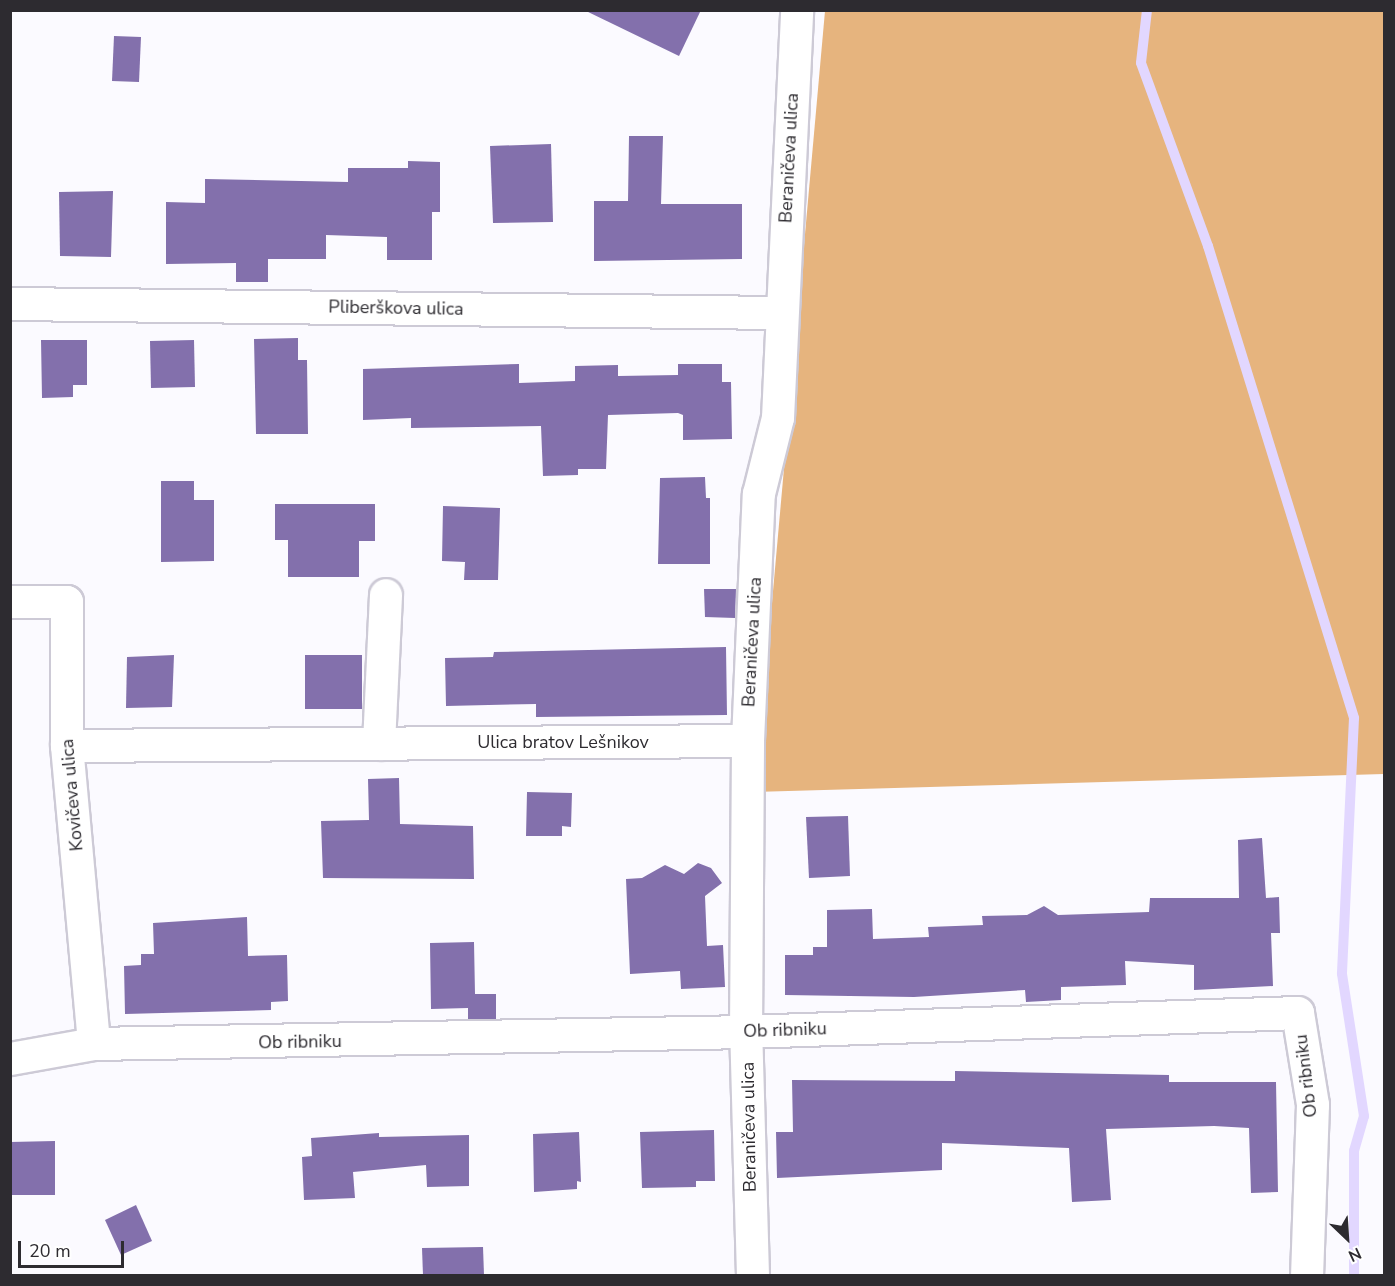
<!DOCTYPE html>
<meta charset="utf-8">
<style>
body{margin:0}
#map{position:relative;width:1395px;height:1286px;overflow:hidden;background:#fbfaff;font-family:"Nunito Sans",sans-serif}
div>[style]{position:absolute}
.forest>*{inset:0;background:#e6b47e}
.stream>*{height:10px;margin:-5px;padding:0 5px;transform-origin:5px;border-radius:5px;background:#e2d7ff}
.building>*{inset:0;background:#8370ac}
.roads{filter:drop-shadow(2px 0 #cdcad6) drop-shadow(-2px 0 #cdcad6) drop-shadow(0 2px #cdcad6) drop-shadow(0 -2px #cdcad6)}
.street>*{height:32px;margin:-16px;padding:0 16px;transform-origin:16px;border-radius:16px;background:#fff}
span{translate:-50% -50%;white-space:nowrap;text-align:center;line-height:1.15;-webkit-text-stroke:4.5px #fff;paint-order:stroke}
.street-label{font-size:18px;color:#2d2b30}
.frame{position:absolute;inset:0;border:12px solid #2d2b30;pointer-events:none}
.north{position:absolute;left:1317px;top:1208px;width:60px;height:60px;-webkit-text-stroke:4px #fff;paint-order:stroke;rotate:155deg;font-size:16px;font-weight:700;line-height:24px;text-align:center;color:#2d2b30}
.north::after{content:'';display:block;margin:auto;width:21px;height:27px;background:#2d2b30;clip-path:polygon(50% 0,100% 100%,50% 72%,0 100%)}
.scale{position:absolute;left:18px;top:1241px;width:106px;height:27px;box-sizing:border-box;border:3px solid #2d2b30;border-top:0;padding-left:8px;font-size:18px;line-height:21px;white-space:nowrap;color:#2d2b30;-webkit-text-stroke:4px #fff;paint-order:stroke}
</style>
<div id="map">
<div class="forest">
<div style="clip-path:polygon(825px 11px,1384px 11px,1384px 774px,755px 792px)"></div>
</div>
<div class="stream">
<div style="left:1147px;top:10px;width:53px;rotate:96.5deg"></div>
<div style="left:1141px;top:63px;width:195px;rotate:69.9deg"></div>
<div style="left:1208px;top:246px;width:494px;rotate:72.8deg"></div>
<div style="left:1354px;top:718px;width:256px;rotate:92.7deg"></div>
<div style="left:1342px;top:974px;width:144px;rotate:81.2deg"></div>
<div style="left:1364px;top:1116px;width:36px;rotate:106deg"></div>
<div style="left:1354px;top:1151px;width:125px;rotate:90deg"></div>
</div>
<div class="building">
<div style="clip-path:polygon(584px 10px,701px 10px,679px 56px)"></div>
<div style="clip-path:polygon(114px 36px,141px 37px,139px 82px,112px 81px)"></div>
<div style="clip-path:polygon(629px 136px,663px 136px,661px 204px,742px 204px,742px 259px,594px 261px,594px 201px,628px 201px)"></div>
<div style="clip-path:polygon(551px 144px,553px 222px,493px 223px,490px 146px)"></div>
<div style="clip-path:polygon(408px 161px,440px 162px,440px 212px,432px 212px,432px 260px,387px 260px,387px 237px,326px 235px,326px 259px,268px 259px,268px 282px,236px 282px,236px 263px,166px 264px,166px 202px,205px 203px,205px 179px,348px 182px,348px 168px,408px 168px)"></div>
<div style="clip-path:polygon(113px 191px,111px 257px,60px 256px,59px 192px)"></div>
<div style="clip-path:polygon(298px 338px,298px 360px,307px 360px,308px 434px,256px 434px,254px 339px)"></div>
<div style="clip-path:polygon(41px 340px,87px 340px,87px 385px,73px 385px,73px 397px,42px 398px)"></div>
<div style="clip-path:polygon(194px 340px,195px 387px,151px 388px,150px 341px)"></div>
<div style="clip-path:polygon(519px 364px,519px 383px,575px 381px,575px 366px,618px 365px,618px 376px,678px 375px,678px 364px,722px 364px,722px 382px,731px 382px,732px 439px,683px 440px,683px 415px,678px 413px,608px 415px,606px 469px,578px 469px,578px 475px,543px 476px,541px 426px,411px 428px,411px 418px,363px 420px,363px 369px)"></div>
<div style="clip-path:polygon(705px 477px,706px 498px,710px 498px,710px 564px,658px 564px,660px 478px)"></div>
<div style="clip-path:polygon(161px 481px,194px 481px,194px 500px,214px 500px,214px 561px,161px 562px)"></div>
<div style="clip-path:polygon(275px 504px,375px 504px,375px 541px,359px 541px,359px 577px,288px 577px,288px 540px,275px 540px)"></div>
<div style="clip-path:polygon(443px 506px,500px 508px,498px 580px,464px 580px,465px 562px,442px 561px)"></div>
<div style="clip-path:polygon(704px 589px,736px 589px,735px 618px,705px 617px)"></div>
<div style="clip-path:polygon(726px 647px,727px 715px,536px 717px,536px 704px,446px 706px,445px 658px,493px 657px,494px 652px)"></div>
<div style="clip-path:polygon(174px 655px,172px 707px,126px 708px,127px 657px)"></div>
<div style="clip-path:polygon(305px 655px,362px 655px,362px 709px,305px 709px)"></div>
<div style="clip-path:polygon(399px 778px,400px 824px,473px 826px,474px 879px,323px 878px,321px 821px,369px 820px,368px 779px)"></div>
<div style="clip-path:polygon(527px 792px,572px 793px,571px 827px,562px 826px,562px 836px,526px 836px)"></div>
<div style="clip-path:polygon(848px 816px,850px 876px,809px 878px,806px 817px)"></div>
<div style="clip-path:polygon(1262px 838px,1266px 898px,1279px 897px,1280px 933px,1271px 933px,1273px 986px,1194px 990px,1194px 965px,1125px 961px,1126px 985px,1061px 987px,1061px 1000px,1026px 1002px,1025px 990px,914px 997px,785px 995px,785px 955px,813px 955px,813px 947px,827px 947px,827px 910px,872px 909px,873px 939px,929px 937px,928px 927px,983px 925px,982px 916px,1027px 915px,1044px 906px,1058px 915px,1149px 912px,1150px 898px,1239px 898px,1238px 840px)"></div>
<div style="clip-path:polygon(698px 863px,711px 868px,722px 883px,705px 896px,707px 946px,723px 945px,725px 987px,681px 989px,680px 971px,630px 974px,626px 879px,642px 878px,665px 865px,684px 874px)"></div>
<div style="clip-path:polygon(247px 917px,248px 956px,287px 955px,288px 1001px,271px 1002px,271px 1010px,125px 1014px,124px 966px,141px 965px,141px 954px,154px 954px,153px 923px)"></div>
<div style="clip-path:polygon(474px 942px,475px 994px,496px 994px,496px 1019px,468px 1019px,468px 1008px,431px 1009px,430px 943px)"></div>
<div style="clip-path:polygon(955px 1071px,1169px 1075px,1169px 1082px,1276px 1082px,1278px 1192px,1251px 1193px,1249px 1128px,1214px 1126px,1106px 1129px,1111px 1200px,1072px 1202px,1069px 1148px,942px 1143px,942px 1170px,777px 1178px,776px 1132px,793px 1132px,792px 1080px,955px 1081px)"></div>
<div style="clip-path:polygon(714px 1130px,715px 1181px,696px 1181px,696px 1187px,642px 1188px,640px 1132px)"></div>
<div style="clip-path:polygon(579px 1132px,581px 1182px,577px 1181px,577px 1189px,534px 1192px,533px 1134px)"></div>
<div style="clip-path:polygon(379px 1133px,379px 1137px,469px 1135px,469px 1186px,427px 1187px,426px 1165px,353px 1172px,355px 1198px,304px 1200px,302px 1157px,312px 1156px,311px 1138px)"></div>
<div style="clip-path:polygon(55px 1141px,55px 1195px,10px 1195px,10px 1142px)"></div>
<div style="clip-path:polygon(136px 1205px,152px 1241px,121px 1255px,105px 1220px)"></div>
<div style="clip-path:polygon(483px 1247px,484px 1275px,423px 1275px,422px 1248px)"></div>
</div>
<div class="roads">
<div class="street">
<div style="left:10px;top:304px;width:772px;rotate:0.67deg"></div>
<div style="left:10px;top:602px;width:57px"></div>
<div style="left:67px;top:602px;width:144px;rotate:90deg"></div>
<div style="left:67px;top:746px;width:299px;rotate:84.8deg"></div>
<div style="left:379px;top:744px;width:149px;rotate:-87.3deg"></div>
<div style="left:67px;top:746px;width:681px;rotate:-0.42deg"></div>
<div style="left:10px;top:1059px;width:85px;rotate:-10.1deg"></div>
<div style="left:94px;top:1044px;width:652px;rotate:-1.05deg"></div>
<div style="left:746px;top:1032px;width:552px;rotate:-1.97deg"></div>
<div style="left:1298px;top:1013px;width:93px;rotate:80.7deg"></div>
<div style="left:1313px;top:1105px;width:171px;rotate:92deg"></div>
<div style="left:753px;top:1276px;width:244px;rotate:-91.6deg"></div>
<div style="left:746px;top:1032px;width:291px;rotate:-89.6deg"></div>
<div style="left:748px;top:741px;width:247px;rotate:-87.5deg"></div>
<div style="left:759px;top:494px;width:78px;rotate:-76deg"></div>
<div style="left:778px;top:418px;width:408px;rotate:-87.3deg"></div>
</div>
</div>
<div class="street-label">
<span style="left:789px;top:158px;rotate:-87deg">Beraničeva ulica</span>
<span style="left:396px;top:308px;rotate:1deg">Pliberškova ulica</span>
<span style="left:752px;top:642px;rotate:-87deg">Beraničeva ulica</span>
<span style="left:563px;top:742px">Ulica bratov Lešnikov</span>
<span style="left:72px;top:795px;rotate:-95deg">Kovičeva ulica</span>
<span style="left:785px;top:1030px;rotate:-2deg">Ob ribniku</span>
<span style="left:300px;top:1042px;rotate:-1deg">Ob ribniku</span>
<span style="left:1306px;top:1076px;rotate:-97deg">Ob ribniku</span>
<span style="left:749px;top:1127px;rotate:-91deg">Beraničeva ulica</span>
</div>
<div class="frame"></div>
<div class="north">N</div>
<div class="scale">20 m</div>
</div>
